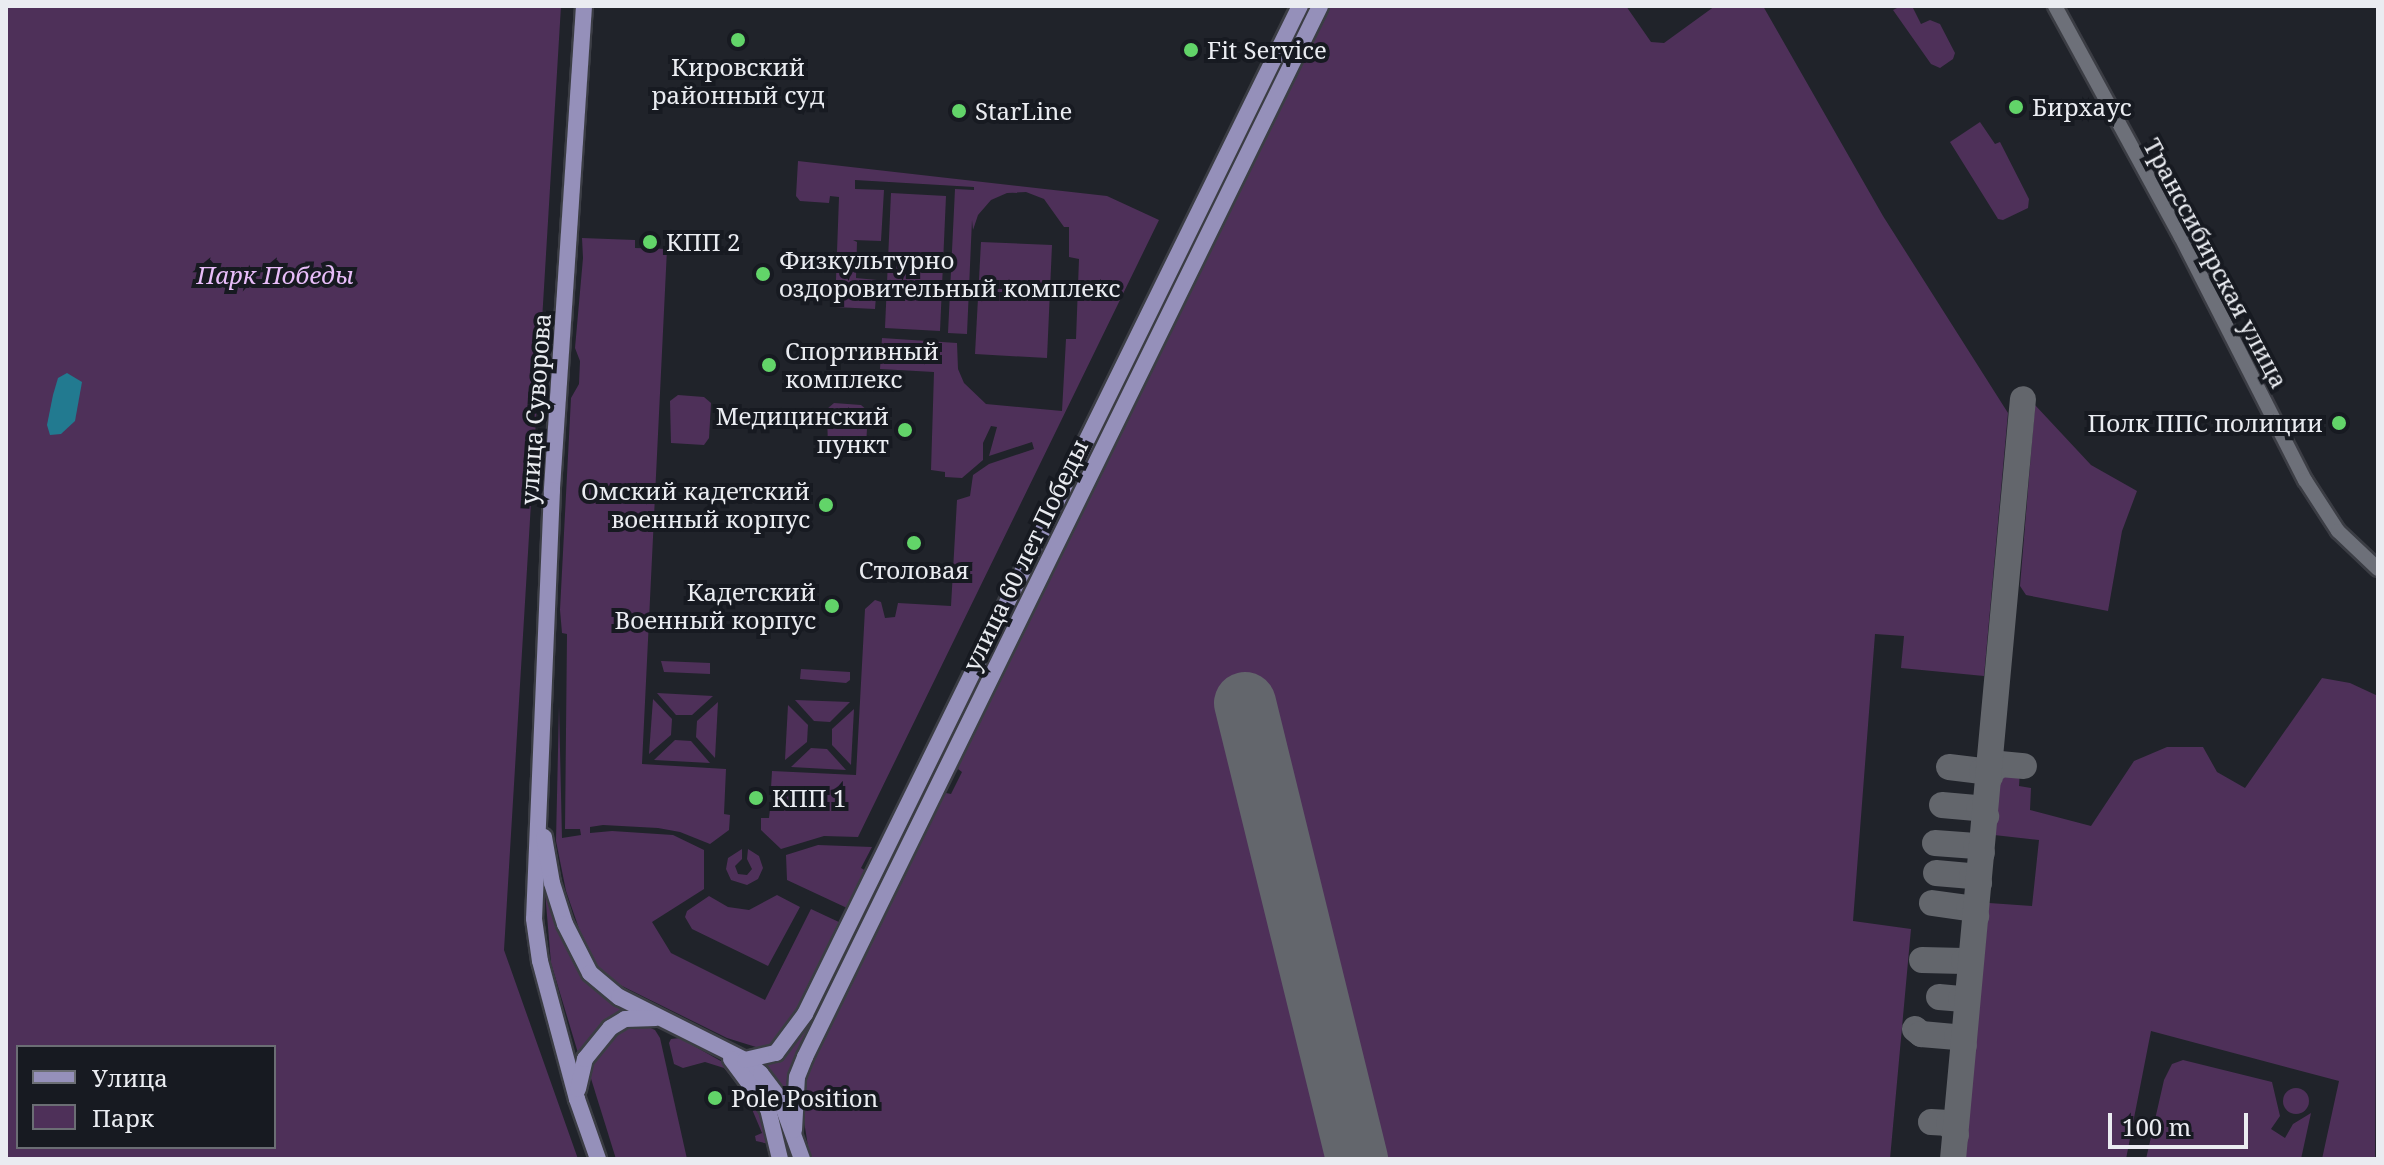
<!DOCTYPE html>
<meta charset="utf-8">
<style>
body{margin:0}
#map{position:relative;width:2384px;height:1165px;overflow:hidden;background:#20232a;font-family:"Noto Serif",serif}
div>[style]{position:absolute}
.green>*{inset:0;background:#4e3059}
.round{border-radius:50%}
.water>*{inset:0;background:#227a90}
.taxiway>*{height:26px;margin:-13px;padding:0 13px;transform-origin:13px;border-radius:13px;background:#63666c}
.runway>*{height:62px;margin:-31px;padding:0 31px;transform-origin:31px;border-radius:31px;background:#63666c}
.roads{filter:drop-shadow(2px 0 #3b3d44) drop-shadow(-2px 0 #3b3d44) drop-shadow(0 2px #3b3d44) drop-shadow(0 -2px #3b3d44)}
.secondary>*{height:14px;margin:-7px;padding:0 7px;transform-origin:7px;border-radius:7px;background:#6d7079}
.primary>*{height:16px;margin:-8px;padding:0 8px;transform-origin:8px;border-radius:8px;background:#9590ba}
.dots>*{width:22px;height:22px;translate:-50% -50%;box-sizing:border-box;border:4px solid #171a21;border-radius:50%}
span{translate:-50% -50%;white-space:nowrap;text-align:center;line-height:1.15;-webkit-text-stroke:8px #171a21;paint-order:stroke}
.poi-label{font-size:24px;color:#eaecf1}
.left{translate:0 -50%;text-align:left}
.right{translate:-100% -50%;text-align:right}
.street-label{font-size:24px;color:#eaecf1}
.park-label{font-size:24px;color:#e8bdf9;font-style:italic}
.frame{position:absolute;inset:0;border:8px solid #eaecf1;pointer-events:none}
.legend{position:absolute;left:16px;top:1045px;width:260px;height:104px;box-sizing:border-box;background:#171a21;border:2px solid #6b6e74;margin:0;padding:10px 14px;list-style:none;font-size:24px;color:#eaecf1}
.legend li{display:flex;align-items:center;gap:16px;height:40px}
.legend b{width:40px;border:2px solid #6b6e74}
.scale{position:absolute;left:2108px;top:1113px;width:140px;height:36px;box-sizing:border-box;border:4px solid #eaecf1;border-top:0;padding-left:10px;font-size:24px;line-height:28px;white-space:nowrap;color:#eaecf1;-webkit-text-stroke:6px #171a21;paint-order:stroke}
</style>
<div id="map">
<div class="green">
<div style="clip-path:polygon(evenodd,6px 6px,561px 6px,504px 950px,578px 1159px,6px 1159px,6px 6px,18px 1047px,274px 1047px,274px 1147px,18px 1147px,18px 1047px)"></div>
<div style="clip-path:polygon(1327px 6px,1626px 6px,1651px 42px,1664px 43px,1715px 6px,1763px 6px,1883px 216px,2008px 413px,1984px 676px,1901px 668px,1904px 636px,1875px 634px,1853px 921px,1911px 929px,1890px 1159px,810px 1159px,801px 1102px,812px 1060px,932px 813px,946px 793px,951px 794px,962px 772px,958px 769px,966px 743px)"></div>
<div style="clip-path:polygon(1901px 6px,1912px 6px,1921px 24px,1930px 20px,1940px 24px,1955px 53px,1953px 59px,1940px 68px,1931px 64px,1893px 10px)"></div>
<div style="clip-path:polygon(1980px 122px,1995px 144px,2000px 142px,2029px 199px,2028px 208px,2003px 220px,1998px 219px,1950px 142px)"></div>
<div style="clip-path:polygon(798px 161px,1107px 196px,1159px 220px,858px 837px,824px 836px,781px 849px,761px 830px,761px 818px,769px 818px,770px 809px,780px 808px,780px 788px,771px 788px,772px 771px,856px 775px,865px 609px,875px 600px,881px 602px,885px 618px,895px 617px,898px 603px,951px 606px,957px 500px,970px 496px,973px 475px,989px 464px,1034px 449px,1032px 442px,989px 456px,997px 427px,991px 426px,983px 443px,983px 460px,962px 478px,945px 477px,945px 472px,931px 470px,934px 372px,880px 369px,882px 338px,957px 343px,958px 369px,964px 383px,986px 404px,1062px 411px,1066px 339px,1076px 339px,1079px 259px,1069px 257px,1069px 227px,1064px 227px,1044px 199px,1026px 192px,1007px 193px,991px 200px,978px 215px,973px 230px,972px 220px,967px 334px,948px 333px,955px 189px,974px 190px,974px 187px,855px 180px,855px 189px,884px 190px,881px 241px,853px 240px,857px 242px,856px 278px,877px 280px,877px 289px,872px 289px,870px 284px,854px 283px,853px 300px,868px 301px,870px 296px,876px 296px,875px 309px,835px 307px,839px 197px,830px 196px,829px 203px,800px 201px,796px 196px)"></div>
<div style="clip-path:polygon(891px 193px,946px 196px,940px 331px,885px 328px)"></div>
<div style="clip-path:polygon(582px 238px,635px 240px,635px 248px,667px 249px,642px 764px,726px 769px,724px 814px,730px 815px,729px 830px,710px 844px,680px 832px,658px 828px,603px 825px,590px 827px,590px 833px,612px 831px,673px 835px,704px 850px,704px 889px,652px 922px,671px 953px,765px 1000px,811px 909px,841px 923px,797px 1018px,778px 1043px,766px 1050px,727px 1038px,616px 983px,597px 966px,585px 946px,566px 891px,556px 841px,559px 705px,562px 838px,581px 835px,580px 829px,565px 829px,567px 634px,562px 633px,560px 610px,571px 398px,579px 384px,580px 361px,575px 348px,583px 258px)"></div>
<div style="clip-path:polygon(981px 242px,1052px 245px,1047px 358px,975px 354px)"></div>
<div style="clip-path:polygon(678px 395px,704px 397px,711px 403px,709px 438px,704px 445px,671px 443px,670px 401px)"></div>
<div style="clip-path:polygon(834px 403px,861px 405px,868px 411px,866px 446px,861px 453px,828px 451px,827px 409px)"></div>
<div style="clip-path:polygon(2035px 405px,2091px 465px,2137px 491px,2122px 531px,2108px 611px,2026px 595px,2020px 586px)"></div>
<div style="clip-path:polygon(661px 661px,710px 663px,710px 674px,664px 672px)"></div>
<div style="clip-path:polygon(801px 669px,850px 672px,850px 680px,846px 683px,800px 679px)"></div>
<div style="clip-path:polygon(2322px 678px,2350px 683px,2378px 696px,2375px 1159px,2322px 1159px,2339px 1081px,2151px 1031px,2126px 1159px,1965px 1159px,1989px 903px,2032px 906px,2039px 840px,1994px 835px,2000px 768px,2020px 770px,2019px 786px,2031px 788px,2030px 810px,2091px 826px,2134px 761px,2167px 747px,2203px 747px,2217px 772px,2245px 788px)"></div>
<div style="clip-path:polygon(657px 693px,713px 696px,692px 715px,676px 715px)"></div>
<div style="clip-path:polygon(653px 699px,672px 719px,671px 735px,649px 754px)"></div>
<div style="clip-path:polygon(795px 700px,850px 702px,830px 722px,814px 721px)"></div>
<div style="clip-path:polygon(718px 702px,715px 758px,696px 737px,697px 721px)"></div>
<div style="clip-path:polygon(788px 705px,808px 725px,807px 742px,785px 760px)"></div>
<div style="clip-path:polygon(854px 709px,851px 765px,832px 745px,832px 729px)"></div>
<div style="clip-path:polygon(675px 740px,691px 741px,710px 763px,654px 760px)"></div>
<div style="clip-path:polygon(811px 748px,827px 749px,846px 770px,791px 767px)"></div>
<div style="clip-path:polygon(818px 845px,872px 847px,861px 868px,866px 871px,860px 891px,847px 908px,787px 880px,786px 855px)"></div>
<div style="clip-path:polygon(742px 849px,742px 859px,735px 866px,738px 874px,747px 875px,752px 869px,747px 859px,748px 849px,759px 856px,763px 868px,758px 879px,747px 885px,731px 880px,726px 869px,728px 858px)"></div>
<div style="clip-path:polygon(543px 868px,574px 960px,598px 990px,625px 1012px,578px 1053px,551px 963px)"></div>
<div style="clip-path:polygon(777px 895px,800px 907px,768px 966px,692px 929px,685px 917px,687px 911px,709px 896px,728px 907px,749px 910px)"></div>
<div style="clip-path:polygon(841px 955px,848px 958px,788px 1098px,758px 1066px,778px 1059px,797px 1040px)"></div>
<div style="clip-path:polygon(627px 1026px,646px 1026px,655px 1030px,660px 1038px,687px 1159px,616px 1159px,588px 1069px,605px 1041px)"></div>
<div style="clip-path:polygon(680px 1038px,726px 1064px,759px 1107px,770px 1136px,769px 1144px,756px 1141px,755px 1136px,762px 1133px,746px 1095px,724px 1068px,705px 1062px,683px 1068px,674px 1064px,669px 1043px,671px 1039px)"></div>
<div style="clip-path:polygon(2183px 1060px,2272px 1082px,2280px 1116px,2271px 1129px,2285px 1138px,2293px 1124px,2311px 1113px,2301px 1159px,2146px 1159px,2164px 1080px,2172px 1064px)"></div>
<div class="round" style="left:2283px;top:1088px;width:26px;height:26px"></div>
</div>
<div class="water">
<div style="clip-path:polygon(67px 373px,82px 382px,75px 421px,61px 434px,50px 435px,47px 425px,53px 395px,58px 378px)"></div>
</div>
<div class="taxiway">
<div style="left:1949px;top:767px;width:33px;rotate:7deg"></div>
<div style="left:1982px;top:771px;width:10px;rotate:37deg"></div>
<div style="left:1990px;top:773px;width:13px;rotate:-42deg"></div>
<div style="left:2000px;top:764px;width:24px;rotate:5deg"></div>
<div style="left:1942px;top:805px;width:37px;rotate:5deg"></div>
<div style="left:1979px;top:808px;width:11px;rotate:49deg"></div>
<div style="left:1935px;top:843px;width:41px;rotate:4.2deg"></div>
<div style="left:1976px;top:846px;width:9px;rotate:49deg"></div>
<div style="left:1936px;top:873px;width:36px;rotate:5deg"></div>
<div style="left:1972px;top:876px;width:10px;rotate:45deg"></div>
<div style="left:1932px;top:903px;width:37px;rotate:8deg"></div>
<div style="left:1969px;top:908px;width:11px;rotate:49deg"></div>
<div style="left:1922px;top:960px;width:42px;rotate:1.4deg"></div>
<div style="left:1964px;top:961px;width:8px;rotate:45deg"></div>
<div style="left:1939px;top:997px;width:22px;rotate:5deg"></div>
<div style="left:1961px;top:999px;width:8px;rotate:45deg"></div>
<div style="left:1915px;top:1029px;width:8px;rotate:40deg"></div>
<div style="left:1921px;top:1034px;width:36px;rotate:5deg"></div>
<div style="left:1957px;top:1037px;width:11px;rotate:52deg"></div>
<div style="left:1931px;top:1122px;width:18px;rotate:3deg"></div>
<div style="left:1949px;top:1123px;width:14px;rotate:60deg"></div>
<div style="left:1953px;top:1159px;width:763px;rotate:-84.74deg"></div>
</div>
<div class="runway">
<div style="left:1245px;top:703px;width:470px;rotate:76.2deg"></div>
</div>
<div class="roads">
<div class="secondary">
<div style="left:2055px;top:6px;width:263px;rotate:61.4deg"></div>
<div style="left:2181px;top:237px;width:273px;rotate:63deg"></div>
<div style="left:2305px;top:480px;width:61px;rotate:57.1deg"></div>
<div style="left:2338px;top:531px;width:55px;rotate:43.5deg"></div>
</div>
<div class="primary">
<div style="left:584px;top:6px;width:485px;rotate:93.8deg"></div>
<div style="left:552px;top:490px;width:429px;rotate:92.4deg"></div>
<div style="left:534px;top:919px;width:42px;rotate:81.9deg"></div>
<div style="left:540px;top:961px;width:143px;rotate:75deg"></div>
<div style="left:577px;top:1099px;width:64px;rotate:70.7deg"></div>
<div style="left:544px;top:837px;width:47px;rotate:80.1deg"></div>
<div style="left:552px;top:883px;width:43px;rotate:72.4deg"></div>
<div style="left:565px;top:924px;width:55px;rotate:63deg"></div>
<div style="left:590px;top:973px;width:38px;rotate:40deg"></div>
<div style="left:619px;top:997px;width:141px;rotate:26.6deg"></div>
<div style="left:745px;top:1060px;width:21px;rotate:41deg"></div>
<div style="left:761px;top:1074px;width:34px;rotate:53deg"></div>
<div style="left:781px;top:1101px;width:62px;rotate:70.1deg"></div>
<div style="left:731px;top:1059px;width:62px;rotate:53.5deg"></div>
<div style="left:768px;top:1109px;width:51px;rotate:76.5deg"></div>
<div style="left:745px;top:1060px;width:32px;rotate:-13deg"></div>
<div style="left:776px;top:1053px;width:49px;rotate:-53.4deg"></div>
<div style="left:805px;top:1014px;width:1123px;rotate:-63.85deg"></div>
<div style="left:578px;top:1089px;width:31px;rotate:-77deg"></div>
<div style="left:585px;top:1059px;width:40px;rotate:-51deg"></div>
<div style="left:610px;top:1028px;width:17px;rotate:-31deg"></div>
<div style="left:625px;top:1019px;width:31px;rotate:-2deg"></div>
<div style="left:794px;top:1130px;width:53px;rotate:-86.8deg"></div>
<div style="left:797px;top:1077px;width:22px;rotate:-68deg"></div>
<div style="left:805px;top:1057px;width:1170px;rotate:-63.89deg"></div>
</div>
</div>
<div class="dots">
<div style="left:738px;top:40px;background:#62d469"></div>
<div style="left:1191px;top:50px;background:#62d469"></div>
<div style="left:2016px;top:107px;background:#62d469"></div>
<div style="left:959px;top:111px;background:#62d469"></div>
<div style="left:650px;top:242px;background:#62d469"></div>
<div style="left:763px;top:274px;background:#62d469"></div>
<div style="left:769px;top:365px;background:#62d469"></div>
<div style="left:2339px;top:423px;background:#62d469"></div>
<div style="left:905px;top:430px;background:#62d469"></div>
<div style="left:826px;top:505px;background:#62d469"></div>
<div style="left:914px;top:543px;background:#62d469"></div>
<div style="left:832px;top:606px;background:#62d469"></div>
<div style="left:756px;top:798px;background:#62d469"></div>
<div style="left:715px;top:1098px;background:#62d469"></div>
</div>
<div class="poi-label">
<span class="left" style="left:1207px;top:50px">Fit Service</span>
<span style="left:738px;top:81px">Кировский<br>районный суд</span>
<span class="left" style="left:2032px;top:107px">Бирхаус</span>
<span class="left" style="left:975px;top:111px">StarLine</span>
<span class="left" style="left:666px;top:242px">КПП 2</span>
<span class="left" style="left:779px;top:274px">Физкультурно<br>оздоровительный комплекс</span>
<span class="left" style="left:785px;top:365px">Спортивный<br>комплекс</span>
<span class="right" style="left:889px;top:430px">Медицинский<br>пункт</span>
<span class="right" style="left:2323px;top:423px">Полк ППС полиции</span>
<span class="right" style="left:810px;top:505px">Омский кадетский<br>военный корпус</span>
<span style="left:914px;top:570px">Столовая</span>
<span class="right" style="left:816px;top:606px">Кадетский<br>Военный корпус</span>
<span class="left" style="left:772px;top:798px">КПП 1</span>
<span class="left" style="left:731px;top:1098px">Pole Position</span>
</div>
<div class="street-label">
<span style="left:2216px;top:263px;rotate:62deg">Транссибирская улица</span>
<span style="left:535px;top:409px;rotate:-86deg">улица Суворова</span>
<span style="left:1025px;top:555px;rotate:-64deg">улица 60 лет Победы</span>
</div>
<div class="park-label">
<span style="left:275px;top:275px">Парк Победы</span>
</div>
<div class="frame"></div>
<ul class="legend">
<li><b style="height:10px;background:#9590ba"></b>Улица</li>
<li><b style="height:22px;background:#4e3059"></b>Парк</li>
</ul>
<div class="scale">100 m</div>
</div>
